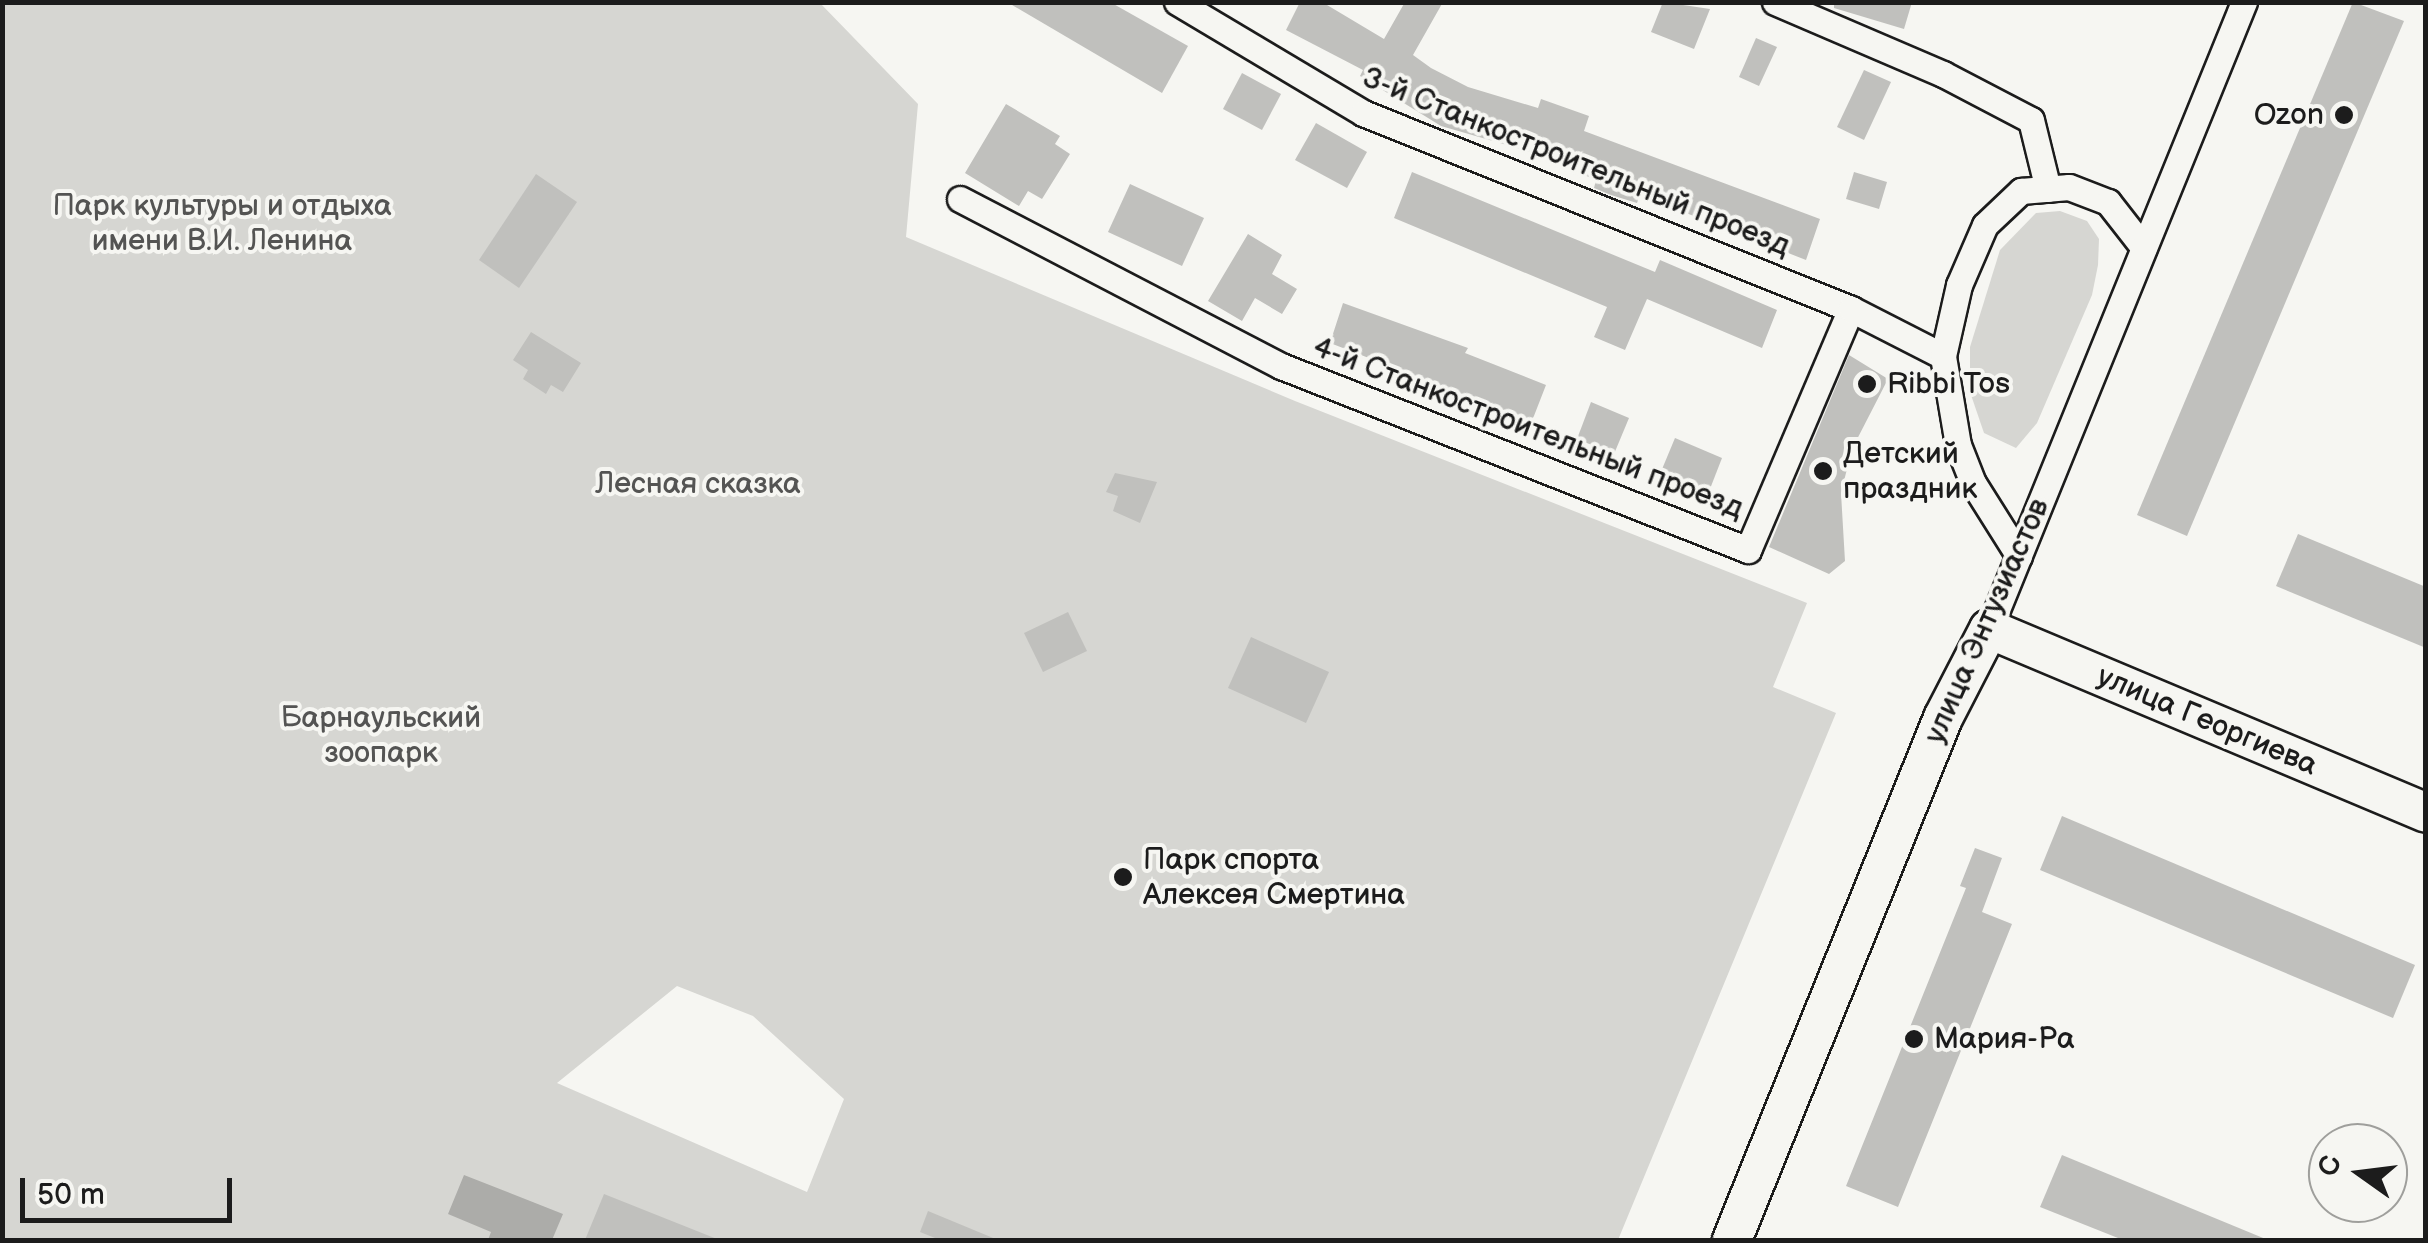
<!DOCTYPE html>
<meta charset="utf-8">
<style>
body{margin:0}
#map{position:relative;width:2428px;height:1243px;overflow:hidden;background:#f6f6f2;font-family:"Balsamiq Sans",sans-serif}
div>[style]{position:absolute}
.green>*{inset:0;background:#d6d6d2}
.water>*{inset:0;background:#acaca9}
.building>*{inset:0;background:#c0c0bd}
.roads{filter:drop-shadow(2px 0 #1c1c1c) drop-shadow(-2px 0 #1c1c1c) drop-shadow(0 2px #1c1c1c) drop-shadow(0 -2px #1c1c1c)}
.street>*{height:25px;margin:-12.5px;padding:0 12.5px;transform-origin:12.5px;border-radius:12.5px;background:#f6f6f2}
.secondary>*{height:38px;margin:-19px;padding:0 19px;transform-origin:19px;border-radius:19px;background:#f6f6f2}
.dots>*{width:28px;height:28px;translate:-50% -50%;box-sizing:border-box;border:5px solid #f6f6f2;border-radius:50%}
span{translate:-50% -50%;white-space:nowrap;text-align:center;line-height:1.15;-webkit-text-stroke:8px #f6f6f2;paint-order:stroke}
.poi-label{font-size:30px;color:#1c1c1c}
.right{translate:-100% -50%;text-align:right}
.left{translate:0 -50%;text-align:left}
.street-label{font-size:30px;color:#1c1c1c}
.park-label{font-size:30px;color:#545453}
.frame{position:absolute;inset:0;border:5px solid #1c1c1c;pointer-events:none}
.north{position:absolute;left:2308px;top:1123px;width:100px;height:100px;box-sizing:border-box;background:#f6f6f2;border:2px solid #9f9f9c;border-radius:50%;rotate:284deg;font-size:28px;font-weight:700;line-height:40px;text-align:center;color:#1c1c1c}
.north::after{content:'';display:block;margin:auto;width:35px;height:45px;background:#1c1c1c;clip-path:polygon(50% 0,100% 100%,50% 72%,0 100%)}
.scale{position:absolute;left:20px;top:1178px;width:212px;height:45px;box-sizing:border-box;border:5px solid #1c1c1c;border-top:0;padding-left:12px;font-size:30px;line-height:35px;white-space:nowrap;color:#1c1c1c;-webkit-text-stroke:8px #f6f6f2;paint-order:stroke}
</style>
<div id="map">
<div class="green">
<div style="clip-path:polygon(evenodd,2px 3px,820px 3px,918px 104px,906px 237px,1295px 401px,1807px 603px,1773px 687px,1836px 713px,1618px 1240px,3px 1240px,2px 3px,677px 986px,753px 1016px,844px 1099px,807px 1192px,557px 1083px,677px 986px)"></div>
<div style="clip-path:polygon(2060px 211px,2087px 221px,2099px 239px,2098px 265px,2092px 295px,2037px 423px,2016px 448px,1984px 433px,1970px 392px,1970px 347px,2000px 250px,2036px 213px)"></div>
</div>
<div class="water">
<div style="clip-path:polygon(464px 1175px,563px 1214px,552px 1240px,488px 1240px,491px 1232px,448px 1214px)"></div>
</div>
<div class="building">
<div style="clip-path:polygon(1007px 2px,1110px 2px,1188px 46px,1162px 93px)"></div>
<div style="clip-path:polygon(1300px 2px,1322px 2px,1384px 39px,1405px 2px,1443px 2px,1413px 55px,1431px 68px,1468px 87px,1538px 108px,1541px 99px,1589px 116px,1584px 131px,1820px 219px,1806px 260px,1640px 195px,1637px 203px,1611px 195px,1594px 188px,1596px 180px,1524px 150px,1441px 126px,1360px 76px,1363px 70px,1286px 30px)"></div>
<div style="clip-path:polygon(1663px 2px,1710px 9px,1694px 49px,1651px 32px)"></div>
<div style="clip-path:polygon(1834px 2px,1912px 2px,1904px 29px,1834px 8px)"></div>
<div style="clip-path:polygon(2353px 2px,2404px 21px,2187px 536px,2137px 515px)"></div>
<div style="clip-path:polygon(1756px 38px,1777px 47px,1759px 86px,1739px 77px)"></div>
<div style="clip-path:polygon(1864px 70px,1891px 82px,1864px 140px,1837px 127px)"></div>
<div style="clip-path:polygon(1242px 73px,1281px 94px,1262px 130px,1223px 109px)"></div>
<div style="clip-path:polygon(1006px 104px,1060px 136px,1055px 144px,1070px 154px,1042px 199px,1028px 191px,1019px 206px,965px 173px)"></div>
<div style="clip-path:polygon(1316px 123px,1367px 152px,1347px 188px,1295px 160px)"></div>
<div style="clip-path:polygon(1412px 172px,1655px 272px,1660px 260px,1777px 310px,1762px 348px,1647px 299px,1625px 350px,1594px 337px,1607px 307px,1394px 218px)"></div>
<div style="clip-path:polygon(1854px 172px,1887px 182px,1879px 209px,1846px 199px)"></div>
<div style="clip-path:polygon(536px 174px,577px 202px,519px 288px,479px 260px)"></div>
<div style="clip-path:polygon(1130px 184px,1204px 218px,1182px 266px,1108px 232px)"></div>
<div style="clip-path:polygon(1248px 234px,1282px 255px,1272px 274px,1297px 289px,1282px 314px,1255px 298px,1242px 321px,1208px 301px)"></div>
<div style="clip-path:polygon(1343px 303px,1468px 348px,1465px 353px,1546px 385px,1532px 421px,1330px 343px)"></div>
<div style="clip-path:polygon(531px 332px,581px 363px,563px 392px,551px 385px,546px 394px,523px 379px,528px 370px,513px 360px)"></div>
<div style="clip-path:polygon(1849px 355px,1888px 379px,1852px 449px,1841px 493px,1845px 561px,1829px 574px,1769px 547px)"></div>
<div style="clip-path:polygon(1591px 402px,1629px 418px,1614px 454px,1577px 439px)"></div>
<div style="clip-path:polygon(1675px 438px,1722px 458px,1708px 494px,1660px 474px)"></div>
<div style="clip-path:polygon(1115px 473px,1157px 482px,1140px 523px,1113px 511px,1118px 496px,1106px 492px)"></div>
<div style="clip-path:polygon(2298px 534px,2426px 587px,2426px 648px,2276px 586px)"></div>
<div style="clip-path:polygon(1068px 612px,1087px 651px,1043px 672px,1024px 633px)"></div>
<div style="clip-path:polygon(1251px 637px,1329px 672px,1306px 723px,1228px 688px)"></div>
<div style="clip-path:polygon(2062px 816px,2415px 965px,2393px 1018px,2040px 870px)"></div>
<div style="clip-path:polygon(1975px 848px,2002px 858px,1982px 912px,2012px 924px,1898px 1207px,1846px 1186px,1966px 888px,1960px 886px)"></div>
<div style="clip-path:polygon(2062px 1155px,2268px 1240px,2123px 1240px,2040px 1207px)"></div>
<div style="clip-path:polygon(604px 1194px,717px 1239px,717px 1240px,585px 1240px)"></div>
<div style="clip-path:polygon(928px 1211px,998px 1240px,940px 1240px,920px 1232px)"></div>
</div>
<div class="roads">
<div class="street">
<div style="left:1177px;top:2px;width:217px;rotate:30.8deg"></div>
<div style="left:1363px;top:113px;width:526px;rotate:21.88deg"></div>
<div style="left:1775px;top:2px;width:183px;rotate:23.2deg"></div>
<div style="left:1943px;top:74px;width:99px;rotate:27.6deg"></div>
<div style="left:2031px;top:120px;width:71px;rotate:76.2deg"></div>
<div style="left:960px;top:199px;width:362px;rotate:27.5deg"></div>
<div style="left:1281px;top:366px;width:502px;rotate:21.5deg"></div>
<div style="left:1748px;top:550px;width:262px;rotate:-66.9deg"></div>
<div style="left:1851px;top:309px;width:103px;rotate:27.1deg"></div>
<div style="left:2019px;top:556px;width:86px;rotate:-122.2deg"></div>
<div style="left:1973px;top:483px;width:41px;rotate:-111.5deg"></div>
<div style="left:1958px;top:445px;width:90px;rotate:-99.6deg"></div>
<div style="left:1943px;top:356px;width:73px;rotate:-77.3deg"></div>
<div style="left:1959px;top:285px;width:65px;rotate:-66.6deg"></div>
<div style="left:1985px;top:225px;width:50px;rotate:-43.4deg"></div>
<div style="left:2021px;top:191px;width:48px;rotate:-4.8deg"></div>
<div style="left:2069px;top:187px;width:42px;rotate:21deg"></div>
<div style="left:2108px;top:202px;width:58px;rotate:52deg"></div>
<div style="left:1989px;top:629px;width:677px;rotate:-67.87deg"></div>
</div>
<div class="secondary">
<div style="left:1732px;top:1240px;width:563px;rotate:-67.99deg"></div>
<div style="left:1943px;top:718px;width:100px;rotate:-62.7deg"></div>
<div style="left:1989px;top:629px;width:474px;rotate:22.8deg"></div>
</div>
</div>
<div class="dots">
<div style="left:2344px;top:115px;background:#1c1c1c"></div>
<div style="left:1867px;top:384px;background:#1c1c1c"></div>
<div style="left:1823px;top:471px;background:#1c1c1c"></div>
<div style="left:1123px;top:877px;background:#1c1c1c"></div>
<div style="left:1914px;top:1039px;background:#1c1c1c"></div>
</div>
<div class="poi-label">
<span class="right" style="left:2324px;top:115px">Ozon</span>
<span class="left" style="left:1887px;top:384px">Ribbi Tos</span>
<span class="left" style="left:1843px;top:471px">Детский<br>праздник</span>
<span class="left" style="left:1143px;top:877px">Парк спорта<br>Алексея Смертина</span>
<span class="left" style="left:1934px;top:1039px">Мария-Ра</span>
</div>
<div class="street-label">
<span style="left:1576px;top:162px;rotate:22deg">3-й Станкостроительный проезд</span>
<span style="left:1528px;top:428px;rotate:21deg">4-й Станкостроительный проезд</span>
<span style="left:1987px;top:621px;rotate:-66deg">улица Энтузиастов</span>
<span style="left:2207px;top:721px;rotate:23deg">улица Георгиева</span>
</div>
<div class="park-label">
<span style="left:222px;top:223px">Парк культуры и отдыха<br>имени В.И. Ленина</span>
<span style="left:698px;top:484px">Лесная сказка</span>
<span style="left:381px;top:735px">Барнаульский<br>зоопарк</span>
</div>
<div class="frame"></div>
<div class="north">С</div>
<div class="scale">50 m</div>
</div>
